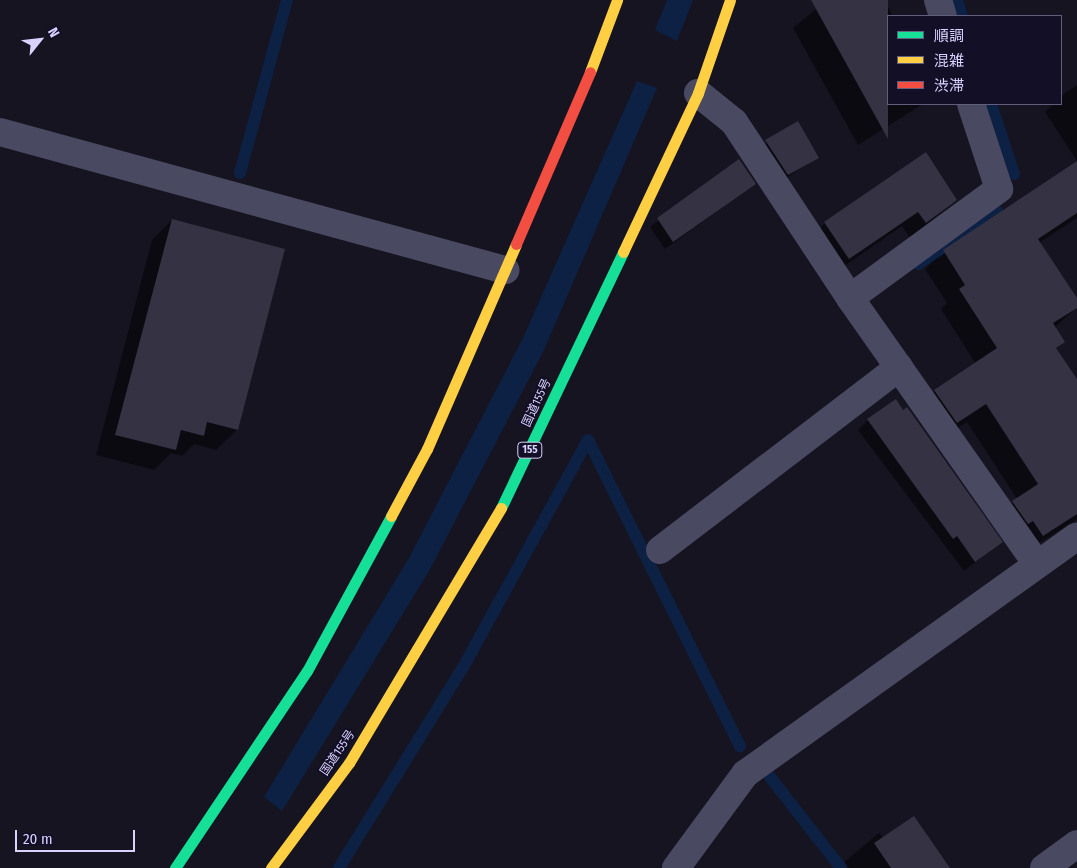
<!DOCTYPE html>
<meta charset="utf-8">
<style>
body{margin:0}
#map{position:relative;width:1077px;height:868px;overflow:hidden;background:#161421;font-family:"Fira Sans Condensed","Noto Sans JP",sans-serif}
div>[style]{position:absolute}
.water>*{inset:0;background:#0d2144}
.shadow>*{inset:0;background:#0007}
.stream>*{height:12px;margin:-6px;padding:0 6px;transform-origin:6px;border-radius:6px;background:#0d2144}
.building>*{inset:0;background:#343243}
.street>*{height:28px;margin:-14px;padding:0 14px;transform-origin:14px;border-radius:14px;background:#4a4962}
.fast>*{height:11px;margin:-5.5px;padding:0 5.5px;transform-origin:5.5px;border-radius:5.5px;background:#16e098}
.slow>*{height:11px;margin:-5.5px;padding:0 5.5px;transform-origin:5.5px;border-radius:5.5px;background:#ffcf43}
.jam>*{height:11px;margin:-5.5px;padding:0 5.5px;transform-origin:5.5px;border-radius:5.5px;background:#f24e42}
span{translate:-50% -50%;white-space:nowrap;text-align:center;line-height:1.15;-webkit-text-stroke:4px #130f26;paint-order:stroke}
.shield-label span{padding:1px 4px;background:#130f26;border:1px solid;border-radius:4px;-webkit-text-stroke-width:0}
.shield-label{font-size:11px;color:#d9d4ff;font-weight:700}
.street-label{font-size:12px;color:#d9d4ff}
.legend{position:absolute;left:887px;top:15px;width:175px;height:90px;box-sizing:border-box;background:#130f26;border:1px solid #625e7d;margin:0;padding:6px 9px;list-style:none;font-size:15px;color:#d9d4ff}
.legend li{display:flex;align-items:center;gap:10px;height:25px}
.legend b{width:25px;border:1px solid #625e7d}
.north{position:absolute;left:15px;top:15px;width:50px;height:50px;-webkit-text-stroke:4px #130f26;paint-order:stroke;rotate:61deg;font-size:14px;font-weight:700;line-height:20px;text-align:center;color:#d9d4ff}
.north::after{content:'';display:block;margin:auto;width:18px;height:22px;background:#d9d4ff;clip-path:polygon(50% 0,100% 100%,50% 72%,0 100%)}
.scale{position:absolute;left:15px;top:830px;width:120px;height:22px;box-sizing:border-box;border:2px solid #d9d4ff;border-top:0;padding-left:6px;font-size:15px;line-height:18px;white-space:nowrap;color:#d9d4ff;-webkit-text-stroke:4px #130f26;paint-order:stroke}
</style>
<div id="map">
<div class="water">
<div style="clip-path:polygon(667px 0,693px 0,677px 41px,655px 30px)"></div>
<div style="clip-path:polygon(637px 81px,657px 88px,543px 352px,429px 571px,282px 811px,264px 797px,409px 558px,523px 338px)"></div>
</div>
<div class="shadow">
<div style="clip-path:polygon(827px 0,884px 0,893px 16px,888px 16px,888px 104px,923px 104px,858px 145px,793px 28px)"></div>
<div style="clip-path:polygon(1077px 85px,1077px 161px,1045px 112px,1053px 104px,1061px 104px,1061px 96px)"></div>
<div style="clip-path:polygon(797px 122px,817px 158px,780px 182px,758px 149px)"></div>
<div style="clip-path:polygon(739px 160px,755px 184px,665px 249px,650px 227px)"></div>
<div style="clip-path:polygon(1077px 162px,1077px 218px,1039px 243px,1077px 300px,1077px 307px,1054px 328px,1063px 342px,1056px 349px,1077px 382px,1077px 519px,1024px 553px,994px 520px,1017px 499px,967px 422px,938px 441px,916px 410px,934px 391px,976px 364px,941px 309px,947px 303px,925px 269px,943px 251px)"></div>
<div style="clip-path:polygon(956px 200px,910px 238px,902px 226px,833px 274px,809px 238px,825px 223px)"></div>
<div style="clip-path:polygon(172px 220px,237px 430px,216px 450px,194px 444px,182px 456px,171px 453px,154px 470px,96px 455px,152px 240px)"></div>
<div style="clip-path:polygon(903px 411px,1001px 542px,964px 571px,858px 430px,868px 420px)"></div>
<div style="clip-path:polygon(879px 833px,883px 838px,948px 868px,849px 868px,844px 862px)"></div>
</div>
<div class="stream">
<div style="left:957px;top:0;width:17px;rotate:73deg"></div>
<div style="left:991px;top:104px;width:74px;rotate:71.8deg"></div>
<div style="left:240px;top:173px;width:179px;rotate:-74.8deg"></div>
<div style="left:918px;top:264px;width:95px;rotate:-33.9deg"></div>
<div style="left:770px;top:777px;width:115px;rotate:52deg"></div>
<div style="left:339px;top:868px;width:242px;rotate:-58.3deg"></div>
<div style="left:466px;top:662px;width:253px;rotate:-61.2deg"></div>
<div style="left:588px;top:440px;width:342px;rotate:63.6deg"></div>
</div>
<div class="building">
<div style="clip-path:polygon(811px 0,888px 0,888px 139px)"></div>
<div style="clip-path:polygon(798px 121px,819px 158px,788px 175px,765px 140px)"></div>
<div style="clip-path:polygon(926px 152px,957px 200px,926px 223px,918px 212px,849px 259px,824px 222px)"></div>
<div style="clip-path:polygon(739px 159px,756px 184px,673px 242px,657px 218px)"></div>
<div style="clip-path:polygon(1077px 161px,1077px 213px,1038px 239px,1077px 298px,1077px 308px,1053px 323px,1065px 342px,1056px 348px,1077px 379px,1077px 514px,1043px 536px,1033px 521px,1028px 524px,1012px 501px,1038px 484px,986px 404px,957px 423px,934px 390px,997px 348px,959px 289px,965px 285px,943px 250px)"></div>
<div style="clip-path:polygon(172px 219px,285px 249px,238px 430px,207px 422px,204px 436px,181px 430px,176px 450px,115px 435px)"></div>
<div style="clip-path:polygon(896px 399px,903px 410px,907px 407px,1003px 542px,975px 562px,957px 536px,953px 539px,867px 419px)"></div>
<div style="clip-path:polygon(914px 816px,950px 868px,891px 868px,874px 843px)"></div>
</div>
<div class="street">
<div style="left:938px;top:0;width:17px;rotate:73deg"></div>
<div style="left:698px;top:93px;width:46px;rotate:38.9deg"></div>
<div style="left:734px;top:122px;width:211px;rotate:56.6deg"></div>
<div style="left:850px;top:298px;width:325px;rotate:54.9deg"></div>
<div style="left:0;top:132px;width:524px;rotate:15.28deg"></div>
<div style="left:850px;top:298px;width:185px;rotate:-36.2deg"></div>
<div style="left:999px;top:189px;width:89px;rotate:-108.2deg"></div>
<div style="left:660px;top:550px;width:301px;rotate:-37.4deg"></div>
<div style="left:676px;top:868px;width:117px;rotate:-53.7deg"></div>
<div style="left:745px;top:774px;width:408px;rotate:-35.6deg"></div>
<div style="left:1044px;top:868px;width:41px;rotate:-36deg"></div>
</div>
<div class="fast">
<div style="left:501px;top:508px;width:284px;rotate:-64.5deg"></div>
<div style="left:175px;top:868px;width:237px;rotate:-56.2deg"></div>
<div style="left:307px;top:671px;width:176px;rotate:-61.5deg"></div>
</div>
<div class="slow">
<div style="left:590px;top:72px;width:77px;rotate:-69.4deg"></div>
<div style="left:623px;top:252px;width:176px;rotate:-64.7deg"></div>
<div style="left:698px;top:93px;width:98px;rotate:-71deg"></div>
<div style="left:391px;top:516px;width:76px;rotate:-61.8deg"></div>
<div style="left:427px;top:449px;width:223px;rotate:-66.5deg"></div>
<div style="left:271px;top:868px;width:131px;rotate:-53.4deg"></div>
<div style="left:349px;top:763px;width:297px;rotate:-59.2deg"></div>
</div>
<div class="jam">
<div style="left:516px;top:244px;width:187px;rotate:-66.7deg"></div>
</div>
<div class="shield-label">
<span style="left:530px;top:450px">155</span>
</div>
<div class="street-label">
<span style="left:537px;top:403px;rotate:-65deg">国道155号</span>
<span style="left:338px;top:753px;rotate:-56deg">国道155号</span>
</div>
<ul class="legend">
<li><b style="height:6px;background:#16e098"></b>順調</li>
<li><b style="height:6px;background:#ffcf43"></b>混雑</li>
<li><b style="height:6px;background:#f24e42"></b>渋滞</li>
</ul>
<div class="north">N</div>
<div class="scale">20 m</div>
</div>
